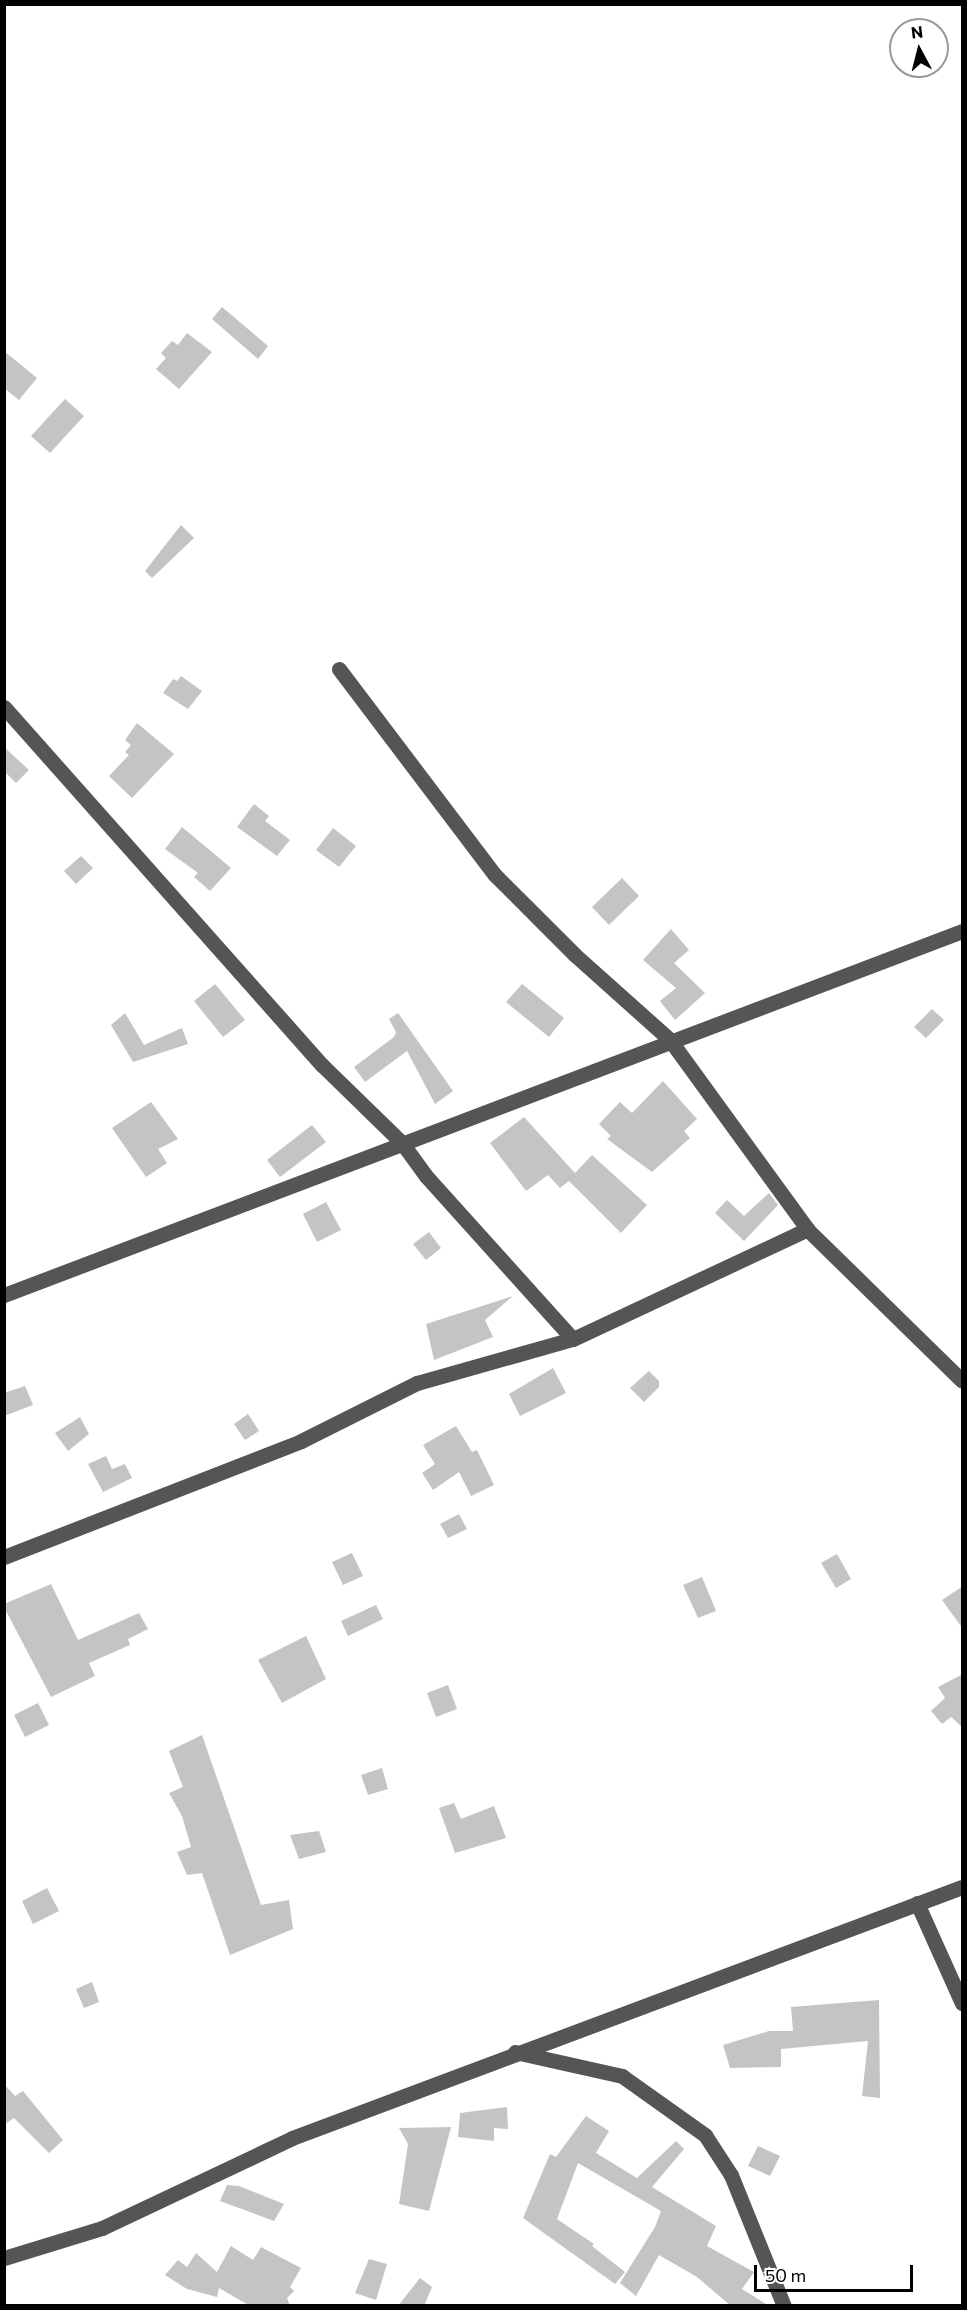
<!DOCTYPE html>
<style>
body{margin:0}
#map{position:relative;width:967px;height:2310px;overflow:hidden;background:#fff;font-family:Commissioner,sans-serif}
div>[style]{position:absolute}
.building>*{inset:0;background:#c4c4c4}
.minor>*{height:15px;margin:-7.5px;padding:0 7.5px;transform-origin:7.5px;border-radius:7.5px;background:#555}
span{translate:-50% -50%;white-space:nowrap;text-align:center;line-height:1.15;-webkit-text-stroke:5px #fff;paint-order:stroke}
.frame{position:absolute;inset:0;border:6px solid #000;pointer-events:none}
.north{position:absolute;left:889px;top:18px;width:60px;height:60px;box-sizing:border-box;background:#fff;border:2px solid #999;border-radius:50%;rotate:353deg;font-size:16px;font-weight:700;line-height:24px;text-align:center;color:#000}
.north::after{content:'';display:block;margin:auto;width:21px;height:27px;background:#000;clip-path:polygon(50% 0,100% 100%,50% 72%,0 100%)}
.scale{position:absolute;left:754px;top:2265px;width:159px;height:27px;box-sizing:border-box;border:3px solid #000;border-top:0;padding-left:8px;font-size:18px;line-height:21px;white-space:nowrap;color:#000;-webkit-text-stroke:4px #fff;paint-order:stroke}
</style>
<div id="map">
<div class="building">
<div style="clip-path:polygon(222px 307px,268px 346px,258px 359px,212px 319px)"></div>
<div style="clip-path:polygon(187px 333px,212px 352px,179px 389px,156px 369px,166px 358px,161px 353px,172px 341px,178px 345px)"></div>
<div style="clip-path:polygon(4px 351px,37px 378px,19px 400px,4px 388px)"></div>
<div style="clip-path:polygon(65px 399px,84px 416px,50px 453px,31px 436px)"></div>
<div style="clip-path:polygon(181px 525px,194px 538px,152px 578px,145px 571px)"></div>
<div style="clip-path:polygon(181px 676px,202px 691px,188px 709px,163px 693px,173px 679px,177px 681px)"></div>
<div style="clip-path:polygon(137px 723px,174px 754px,132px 798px,109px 776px,129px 755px,125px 752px,131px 745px,125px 740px)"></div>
<div style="clip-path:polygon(4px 747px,29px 770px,16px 783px,4px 771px)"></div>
<div style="clip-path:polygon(254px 804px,269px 816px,265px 821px,290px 840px,277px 856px,237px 827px)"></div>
<div style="clip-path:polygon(182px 827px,231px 868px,210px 891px,194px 877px,198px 873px,165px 849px)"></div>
<div style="clip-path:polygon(333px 828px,356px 846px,339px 867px,316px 850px)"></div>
<div style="clip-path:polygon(81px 856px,93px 868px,76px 884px,64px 871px)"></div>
<div style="clip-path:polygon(622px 878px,639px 896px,609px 925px,592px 907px)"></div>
<div style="clip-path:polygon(671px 929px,689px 950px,674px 963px,705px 993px,675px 1020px,660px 1001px,676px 988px,643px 960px)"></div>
<div style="clip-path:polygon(215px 984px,245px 1020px,223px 1037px,194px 1001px)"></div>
<div style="clip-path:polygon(522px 984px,564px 1018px,549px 1037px,506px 1002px)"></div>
<div style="clip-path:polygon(932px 1009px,944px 1020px,926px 1038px,914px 1027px)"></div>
<div style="clip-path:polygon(125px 1013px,144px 1045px,182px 1028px,188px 1044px,133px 1062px,111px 1025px)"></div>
<div style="clip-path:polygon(398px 1013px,453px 1091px,435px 1104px,407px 1051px,365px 1082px,354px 1067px,394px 1037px,396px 1032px,389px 1019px)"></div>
<div style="clip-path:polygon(663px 1081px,697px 1119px,684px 1131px,690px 1138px,652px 1172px,607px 1139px,611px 1136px,599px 1124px,620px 1102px,632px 1113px)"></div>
<div style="clip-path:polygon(151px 1102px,178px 1139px,158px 1149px,167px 1163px,146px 1177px,112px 1128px)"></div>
<div style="clip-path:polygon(524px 1117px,575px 1173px,592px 1155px,647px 1205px,621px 1233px,569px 1181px,560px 1188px,548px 1175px,526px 1191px,490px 1143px)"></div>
<div style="clip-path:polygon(312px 1125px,326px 1142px,280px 1177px,267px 1160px)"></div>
<div style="clip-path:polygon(769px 1193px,778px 1205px,744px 1241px,715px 1213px,727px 1200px,744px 1216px)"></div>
<div style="clip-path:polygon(326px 1202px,341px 1230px,317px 1242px,303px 1214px)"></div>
<div style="clip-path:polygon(429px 1232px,441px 1248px,426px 1260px,413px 1244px)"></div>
<div style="clip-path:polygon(513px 1296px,485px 1320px,493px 1337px,434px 1360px,426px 1324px)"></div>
<div style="clip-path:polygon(553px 1368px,566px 1393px,520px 1416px,509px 1394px)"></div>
<div style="clip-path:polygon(649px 1371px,659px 1381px,659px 1387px,644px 1402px,630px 1388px)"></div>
<div style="clip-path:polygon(25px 1386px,33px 1405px,4px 1416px,4px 1393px)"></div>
<div style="clip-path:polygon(248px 1414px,259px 1431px,245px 1440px,234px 1424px)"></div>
<div style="clip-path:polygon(80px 1417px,89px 1434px,68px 1451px,55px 1433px)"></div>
<div style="clip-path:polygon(456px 1426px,472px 1452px,477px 1450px,494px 1485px,471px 1496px,459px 1472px,433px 1490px,422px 1473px,435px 1464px,423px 1445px)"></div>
<div style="clip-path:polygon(106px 1456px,112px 1469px,125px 1464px,132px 1478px,103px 1492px,88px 1464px)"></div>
<div style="clip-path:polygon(459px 1514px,467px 1529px,448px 1538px,440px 1524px)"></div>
<div style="clip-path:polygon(352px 1553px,363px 1576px,343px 1585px,332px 1562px)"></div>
<div style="clip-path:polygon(837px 1554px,851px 1579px,836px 1588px,821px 1563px)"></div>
<div style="clip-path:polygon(702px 1577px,716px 1611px,698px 1618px,683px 1585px)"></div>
<div style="clip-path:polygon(51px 1584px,78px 1640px,139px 1613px,148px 1629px,128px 1639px,130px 1645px,89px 1663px,95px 1676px,51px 1697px,4px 1607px,4px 1604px)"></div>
<div style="clip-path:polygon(963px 1586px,963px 1629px,942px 1600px)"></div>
<div style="clip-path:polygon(376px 1605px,383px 1619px,348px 1636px,341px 1621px)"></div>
<div style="clip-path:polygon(306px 1636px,326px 1679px,282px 1703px,258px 1660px)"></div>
<div style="clip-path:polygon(963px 1674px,963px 1728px,951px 1717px,942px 1724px,931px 1711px,945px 1698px,938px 1687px)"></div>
<div style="clip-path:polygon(448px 1685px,457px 1709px,436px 1717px,427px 1693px)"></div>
<div style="clip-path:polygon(38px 1703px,49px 1725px,25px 1737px,14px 1715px)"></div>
<div style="clip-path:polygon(202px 1735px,261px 1905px,289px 1900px,293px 1929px,230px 1955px,202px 1873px,187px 1875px,177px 1852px,191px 1847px,182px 1816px,169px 1793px,183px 1787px,169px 1751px)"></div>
<div style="clip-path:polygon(382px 1768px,388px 1789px,368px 1795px,361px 1775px)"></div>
<div style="clip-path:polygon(454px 1803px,461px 1819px,494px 1806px,506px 1838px,455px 1853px,439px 1808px)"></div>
<div style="clip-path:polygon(319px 1831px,326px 1852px,299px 1859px,290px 1835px)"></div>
<div style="clip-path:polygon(47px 1888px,59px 1911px,33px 1924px,22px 1901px)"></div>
<div style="clip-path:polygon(92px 1982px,99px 2002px,84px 2008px,76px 1989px)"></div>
<div style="clip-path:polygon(879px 2000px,880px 2098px,862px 2096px,868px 2041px,781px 2049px,781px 2067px,730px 2068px,723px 2045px,769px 2031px,793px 2031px,791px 2007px)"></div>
<div style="clip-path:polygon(4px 2084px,15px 2096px,23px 2091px,63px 2140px,49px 2153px,14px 2118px,4px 2125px)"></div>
<div style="clip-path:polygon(507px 2107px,508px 2129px,494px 2128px,494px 2141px,458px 2137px,460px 2113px)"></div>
<div style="clip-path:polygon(586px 2116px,609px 2131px,596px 2153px,637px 2178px,676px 2141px,684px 2149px,652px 2187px,716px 2226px,707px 2246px,754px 2272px,742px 2289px,769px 2306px,731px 2306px,697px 2277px,659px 2255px,636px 2296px,620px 2283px,655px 2227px,661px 2211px,578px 2163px,557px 2219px,594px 2244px,592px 2246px,625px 2272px,615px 2284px,523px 2218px,550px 2154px,556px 2157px)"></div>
<div style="clip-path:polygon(451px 2127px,429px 2211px,399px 2204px,408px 2144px,399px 2128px)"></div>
<div style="clip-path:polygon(758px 2146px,780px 2156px,770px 2176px,748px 2166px)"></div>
<div style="clip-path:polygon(227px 2185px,239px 2186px,284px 2204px,274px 2221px,220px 2201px)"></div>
<div style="clip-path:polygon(231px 2246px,253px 2260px,261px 2247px,301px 2268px,290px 2287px,294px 2291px,287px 2298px,290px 2306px,250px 2306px,219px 2288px,217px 2297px,187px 2289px,165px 2275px,178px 2260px,187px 2267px,196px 2253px,217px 2272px)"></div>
<div style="clip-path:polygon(369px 2259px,387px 2264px,376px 2300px,355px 2293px)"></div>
<div style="clip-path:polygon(420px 2278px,432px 2287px,424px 2306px,398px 2306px)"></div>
</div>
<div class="minor">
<div style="left:339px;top:669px;width:258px;rotate:52.9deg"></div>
<div style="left:495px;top:875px;width:113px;rotate:45deg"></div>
<div style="left:575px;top:955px;width:127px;rotate:41.8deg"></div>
<div style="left:670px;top:1040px;width:236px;rotate:54deg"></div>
<div style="left:809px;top:1231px;width:214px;rotate:44.4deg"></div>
<div style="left:4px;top:707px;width:479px;rotate:48.4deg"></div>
<div style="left:322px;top:1065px;width:112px;rotate:44.3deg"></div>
<div style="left:402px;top:1143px;width:41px;rotate:54deg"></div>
<div style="left:426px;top:1176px;width:219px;rotate:48deg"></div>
<div style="left:4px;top:1295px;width:1025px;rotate:-20.8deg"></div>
<div style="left:4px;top:1557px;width:319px;rotate:-21.3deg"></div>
<div style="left:301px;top:1441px;width:130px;rotate:-26.6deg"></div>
<div style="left:417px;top:1383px;width:162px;rotate:-15.8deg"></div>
<div style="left:573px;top:1339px;width:259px;rotate:-25.1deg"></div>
<div style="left:917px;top:1903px;width:110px;rotate:65.8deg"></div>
<div style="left:515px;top:2052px;width:110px;rotate:12.6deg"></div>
<div style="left:622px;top:2076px;width:102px;rotate:35.4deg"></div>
<div style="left:705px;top:2135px;width:48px;rotate:57deg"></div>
<div style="left:731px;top:2175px;width:141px;rotate:68deg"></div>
<div style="left:4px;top:2258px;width:102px;rotate:-17deg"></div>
<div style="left:102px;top:2228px;width:210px;rotate:-25.3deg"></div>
<div style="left:292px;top:2138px;width:715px;rotate:-20.54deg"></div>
</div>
<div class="frame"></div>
<div class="north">N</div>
<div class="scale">50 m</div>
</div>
